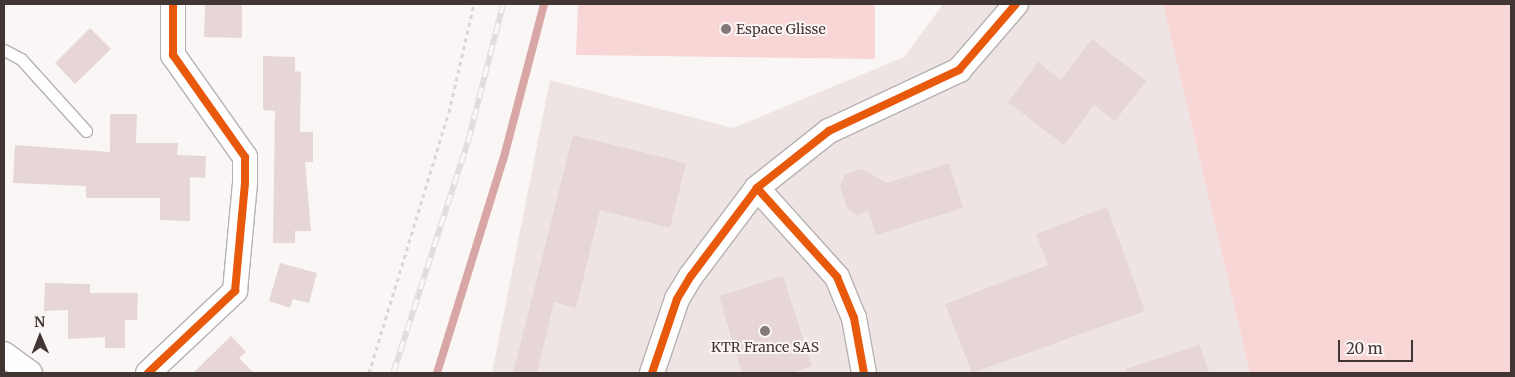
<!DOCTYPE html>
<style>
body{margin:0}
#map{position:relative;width:1515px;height:377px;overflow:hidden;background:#fbf6f6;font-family:Merriweather,serif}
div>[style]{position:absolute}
.built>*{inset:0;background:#efe4e4}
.green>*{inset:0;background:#f8d6d6}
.stream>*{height:8px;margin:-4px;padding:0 4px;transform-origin:4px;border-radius:4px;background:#d7a6a5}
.building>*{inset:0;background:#e6d6d6}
.path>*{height:3px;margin-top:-1.5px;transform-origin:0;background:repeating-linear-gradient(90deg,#d8d6d6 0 4px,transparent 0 8px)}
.roads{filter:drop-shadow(1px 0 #b8b1b1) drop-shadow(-1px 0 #b8b1b1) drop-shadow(0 1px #b8b1b1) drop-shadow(0 -1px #b8b1b1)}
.lane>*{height:11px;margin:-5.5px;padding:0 5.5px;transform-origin:5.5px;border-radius:5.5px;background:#fefefe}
.street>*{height:24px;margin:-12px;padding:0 12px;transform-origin:12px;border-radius:12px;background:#fefefe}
.rail>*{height:5.5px;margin-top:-2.75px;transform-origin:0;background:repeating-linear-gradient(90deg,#fcf5f5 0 11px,#dfdcdc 0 22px);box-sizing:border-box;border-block:1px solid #dfdcdc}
.cycleway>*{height:8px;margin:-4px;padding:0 4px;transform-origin:4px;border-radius:4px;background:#e8590c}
.dots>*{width:14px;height:14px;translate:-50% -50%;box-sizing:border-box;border:2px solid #fcf5f5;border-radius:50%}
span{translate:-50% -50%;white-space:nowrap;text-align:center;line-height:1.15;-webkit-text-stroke:4px #fcf5f5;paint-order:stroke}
.poi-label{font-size:14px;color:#423635}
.left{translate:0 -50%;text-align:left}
.frame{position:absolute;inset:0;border:5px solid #423635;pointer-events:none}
.north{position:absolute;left:15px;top:312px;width:50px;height:50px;-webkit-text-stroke:4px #fcf5f5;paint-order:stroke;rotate:359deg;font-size:14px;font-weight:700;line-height:20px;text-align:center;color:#423635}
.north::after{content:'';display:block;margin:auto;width:18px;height:22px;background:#423635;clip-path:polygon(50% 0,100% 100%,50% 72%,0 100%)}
.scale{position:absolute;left:1338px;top:340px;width:75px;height:22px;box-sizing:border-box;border:2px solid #423635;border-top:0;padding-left:6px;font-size:15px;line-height:18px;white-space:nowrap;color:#423635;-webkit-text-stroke:4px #fcf5f5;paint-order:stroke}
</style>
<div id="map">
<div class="built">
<div style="clip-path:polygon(943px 4px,1163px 4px,1250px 373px,492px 373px,550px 80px,733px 128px,904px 57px)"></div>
</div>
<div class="green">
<div style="clip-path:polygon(578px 4px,875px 4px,875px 59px,576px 55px)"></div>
<div style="clip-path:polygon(1163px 4px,1511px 4px,1511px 373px,1250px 373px)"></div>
</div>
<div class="stream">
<div style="left:437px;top:373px;width:230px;rotate:-72.8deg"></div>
<div style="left:505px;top:153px;width:154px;rotate:-75.3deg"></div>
</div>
<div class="building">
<div style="clip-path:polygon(205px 4px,242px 4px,242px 38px,204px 37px)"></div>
<div style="clip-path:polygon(90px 28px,111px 49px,75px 84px,55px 63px)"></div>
<div style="clip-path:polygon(1092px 39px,1146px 81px,1115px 121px,1094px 105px,1064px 145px,1008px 102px,1038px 62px,1061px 80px)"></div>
<div style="clip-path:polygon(263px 56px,295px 57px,295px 71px,301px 72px,300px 132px,313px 132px,313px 162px,305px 162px,311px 231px,295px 231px,295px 243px,273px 243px,275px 111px,263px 110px)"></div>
<div style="clip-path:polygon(110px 114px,137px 114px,136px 143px,178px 143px,177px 155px,206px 156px,205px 178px,190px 177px,190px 221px,160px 220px,160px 198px,86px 198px,86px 186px,13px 183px,15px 145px,110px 152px)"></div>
<div style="clip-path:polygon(573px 135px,686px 163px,670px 228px,600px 210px,576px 308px,554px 302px,537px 373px,513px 373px)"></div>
<div style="clip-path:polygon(949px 163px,963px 208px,876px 235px,868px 211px,857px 215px,847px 208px,840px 186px,845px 174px,862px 169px,887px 183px)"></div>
<div style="clip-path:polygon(1107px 207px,1145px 311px,972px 373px,945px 304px,1048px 265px,1036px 234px)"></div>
<div style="clip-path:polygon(280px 263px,317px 273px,309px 303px,293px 299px,290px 308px,269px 301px)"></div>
<div style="clip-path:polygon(783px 276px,812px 366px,790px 373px,742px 373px,719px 296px)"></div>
<div style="clip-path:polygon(45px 283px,90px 284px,90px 293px,138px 293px,137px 320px,125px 320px,125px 348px,105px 348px,105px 337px,68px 339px,68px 310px,44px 311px)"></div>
<div style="clip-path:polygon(231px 336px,246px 352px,239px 358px,254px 373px,193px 373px)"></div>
<div style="clip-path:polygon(1200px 345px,1209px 373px,1126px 373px,1126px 369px)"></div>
</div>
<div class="path">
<div style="left:369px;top:373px;width:273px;rotate:-73deg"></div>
<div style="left:449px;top:112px;width:111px;rotate:-77deg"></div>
</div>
<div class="roads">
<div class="lane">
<div style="left:4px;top:50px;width:19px;rotate:28deg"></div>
<div style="left:21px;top:59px;width:97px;rotate:47.9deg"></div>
</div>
<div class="street">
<div style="left:757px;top:188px;width:120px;rotate:48deg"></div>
<div style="left:837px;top:277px;width:44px;rotate:67.5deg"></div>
<div style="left:854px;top:318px;width:56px;rotate:79.7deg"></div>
<div style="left:4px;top:354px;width:32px;rotate:36deg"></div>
<div style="left:148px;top:373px;width:120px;rotate:-43.3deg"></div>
<div style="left:235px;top:291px;width:108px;rotate:-84.7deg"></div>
<div style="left:245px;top:183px;width:26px;rotate:-90deg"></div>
<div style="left:245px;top:157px;width:125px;rotate:-125.2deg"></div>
<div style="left:173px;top:55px;width:51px;rotate:-90deg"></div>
<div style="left:652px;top:373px;width:78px;rotate:-71.3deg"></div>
<div style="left:677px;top:299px;width:27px;rotate:-59deg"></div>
<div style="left:691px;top:276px;width:110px;rotate:-53.1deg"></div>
<div style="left:757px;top:188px;width:92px;rotate:-38.4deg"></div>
<div style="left:829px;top:131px;width:144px;rotate:-25.1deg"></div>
<div style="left:959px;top:70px;width:87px;rotate:-49.2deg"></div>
</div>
</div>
<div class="rail">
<div style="left:393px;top:373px;width:244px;rotate:-72.1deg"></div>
<div style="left:468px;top:141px;width:141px;rotate:-75.7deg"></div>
</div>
<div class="cycleway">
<div style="left:757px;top:188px;width:120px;rotate:48deg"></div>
<div style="left:837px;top:277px;width:44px;rotate:67.5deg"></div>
<div style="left:854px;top:318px;width:56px;rotate:79.7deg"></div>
<div style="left:148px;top:373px;width:120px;rotate:-43.3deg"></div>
<div style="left:235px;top:291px;width:108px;rotate:-84.7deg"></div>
<div style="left:245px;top:183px;width:26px;rotate:-90deg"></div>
<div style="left:245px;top:157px;width:125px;rotate:-125.2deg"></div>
<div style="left:173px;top:55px;width:51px;rotate:-90deg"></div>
<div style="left:652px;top:373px;width:78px;rotate:-71.3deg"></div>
<div style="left:677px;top:299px;width:27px;rotate:-59deg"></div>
<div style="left:691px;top:276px;width:110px;rotate:-53.1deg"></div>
<div style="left:757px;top:188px;width:92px;rotate:-38.4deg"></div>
<div style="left:829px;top:131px;width:144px;rotate:-25.1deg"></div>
<div style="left:959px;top:70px;width:87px;rotate:-49.2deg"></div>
</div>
<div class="dots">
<div style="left:726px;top:29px;background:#837979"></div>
<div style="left:765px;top:331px;background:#837979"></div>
</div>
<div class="poi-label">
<span class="left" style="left:736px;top:29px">Espace Glisse</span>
<span style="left:765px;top:347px">KTR France SAS</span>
</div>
<div class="frame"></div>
<div class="north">N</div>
<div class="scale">20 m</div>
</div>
